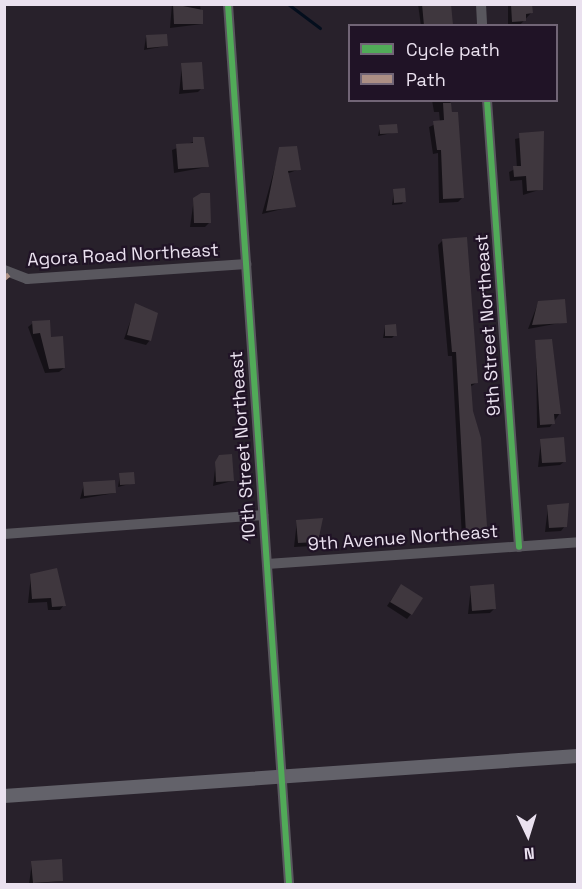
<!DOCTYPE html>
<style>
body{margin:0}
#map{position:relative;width:582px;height:889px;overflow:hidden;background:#28212b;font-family:"Space Grotesk",sans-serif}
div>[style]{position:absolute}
.shadow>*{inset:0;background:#0007}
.stream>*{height:3px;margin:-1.5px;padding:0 1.5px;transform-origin:1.5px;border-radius:1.5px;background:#040e1d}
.building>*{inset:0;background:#3f373e}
.minor>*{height:10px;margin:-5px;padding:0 5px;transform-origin:5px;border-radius:5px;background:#59575e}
.major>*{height:14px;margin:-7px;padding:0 7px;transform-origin:7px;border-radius:7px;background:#63626a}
.quiet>*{height:4.5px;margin-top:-2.25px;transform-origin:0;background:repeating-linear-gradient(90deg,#ac8f84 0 9px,transparent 0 13.5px)}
.cycleway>*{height:6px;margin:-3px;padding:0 3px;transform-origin:3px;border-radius:3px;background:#51ab58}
span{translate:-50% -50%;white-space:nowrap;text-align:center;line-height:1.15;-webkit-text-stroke:4.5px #201326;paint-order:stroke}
.street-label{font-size:18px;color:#eae1ef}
.frame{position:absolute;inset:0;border:6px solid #eae1ef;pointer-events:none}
.legend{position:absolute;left:348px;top:24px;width:210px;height:78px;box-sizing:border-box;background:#201326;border:2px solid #716576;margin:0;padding:8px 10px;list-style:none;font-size:18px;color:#eae1ef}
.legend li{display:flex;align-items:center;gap:12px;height:30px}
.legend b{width:30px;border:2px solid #716576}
.north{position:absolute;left:498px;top:805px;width:60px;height:60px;-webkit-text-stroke:4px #201326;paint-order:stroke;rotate:176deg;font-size:16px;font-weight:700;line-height:24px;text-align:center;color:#eae1ef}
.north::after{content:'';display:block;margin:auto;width:21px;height:27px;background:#eae1ef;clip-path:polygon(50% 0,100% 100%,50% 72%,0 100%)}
</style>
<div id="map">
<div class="shadow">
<div style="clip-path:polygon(172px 4px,200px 4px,202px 24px,170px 28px)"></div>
<div style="clip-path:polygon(418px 4px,449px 4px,450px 26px,421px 26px)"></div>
<div style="clip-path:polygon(531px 4px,531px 13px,520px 25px,508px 26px,508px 4px)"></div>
<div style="clip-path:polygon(146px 37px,166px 46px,144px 50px)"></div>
<div style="clip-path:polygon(182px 65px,202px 88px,198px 92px,179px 94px)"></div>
<div style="clip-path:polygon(432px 100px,450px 100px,463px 197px,458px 202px,439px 203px,438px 153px,433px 154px,429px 127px,440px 122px,439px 112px,434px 112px)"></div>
<div style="clip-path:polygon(380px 126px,396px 132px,378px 136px)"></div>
<div style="clip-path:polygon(542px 133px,542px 189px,523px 195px,522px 180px,510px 181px,509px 172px,517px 168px,515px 139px)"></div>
<div style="clip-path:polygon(203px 138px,207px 167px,174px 173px,172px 150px)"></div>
<div style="clip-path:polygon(280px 149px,300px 169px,286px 174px,294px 206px,262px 214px)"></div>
<div style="clip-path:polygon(394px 190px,404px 201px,402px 204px,392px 205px)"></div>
<div style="clip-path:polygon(194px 199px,210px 222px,205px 227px,190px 227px)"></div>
<div style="clip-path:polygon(443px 240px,476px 383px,470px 387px,482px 532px,477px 537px,462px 538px,452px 356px,448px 356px,438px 245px)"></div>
<div style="clip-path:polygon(538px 303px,565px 322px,528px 329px)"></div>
<div style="clip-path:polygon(136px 305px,150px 340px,146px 345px,124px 339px)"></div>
<div style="clip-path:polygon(33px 323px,49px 338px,64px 368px,59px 372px,45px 373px,28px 327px)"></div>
<div style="clip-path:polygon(385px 327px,395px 335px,392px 338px,383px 338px)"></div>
<div style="clip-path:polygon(536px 341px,560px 413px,550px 427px,537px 428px)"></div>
<div style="clip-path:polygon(541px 441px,565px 461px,560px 465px,538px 467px)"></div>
<div style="clip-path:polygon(220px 456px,232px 481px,213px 486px,216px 461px)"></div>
<div style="clip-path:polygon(120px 475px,133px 483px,118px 487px)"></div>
<div style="clip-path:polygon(84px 484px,115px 493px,80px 499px)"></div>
<div style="clip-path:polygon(548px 507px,565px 526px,561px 531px,545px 532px)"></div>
<div style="clip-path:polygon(321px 520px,312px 546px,294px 547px,297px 521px)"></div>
<div style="clip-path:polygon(31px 575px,64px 605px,60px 610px,48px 610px,47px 602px,28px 603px)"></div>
<div style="clip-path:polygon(471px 587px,495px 608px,490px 613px,468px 614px)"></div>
<div style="clip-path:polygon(397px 591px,411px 614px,407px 619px,387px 606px)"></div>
<div style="clip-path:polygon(32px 863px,62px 881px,29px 884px)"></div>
</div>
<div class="stream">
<div style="left:288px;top:4px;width:40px;rotate:37deg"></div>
</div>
<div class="building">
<div style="clip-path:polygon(173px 4px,203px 10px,203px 24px,174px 24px)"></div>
<div style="clip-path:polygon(422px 4px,451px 4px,453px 25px,424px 26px)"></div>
<div style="clip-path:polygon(511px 4px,532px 4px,533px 13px,526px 14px,526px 21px,512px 22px)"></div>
<div style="clip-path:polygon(167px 34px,168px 46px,147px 48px,146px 35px)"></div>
<div style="clip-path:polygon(202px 62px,204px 89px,183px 90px,181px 63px)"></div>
<div style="clip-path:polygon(443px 103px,451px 103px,452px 112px,458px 112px,464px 198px,443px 199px,441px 150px,437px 150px,433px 121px,444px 120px)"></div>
<div style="clip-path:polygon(397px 124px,398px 133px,380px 134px,379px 125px)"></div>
<div style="clip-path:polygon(544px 131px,543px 190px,527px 191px,526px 176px,514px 177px,513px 166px,521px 166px,519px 133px)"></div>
<div style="clip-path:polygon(193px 137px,204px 137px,209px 167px,178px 169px,176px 144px,193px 143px)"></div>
<div style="clip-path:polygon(297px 146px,301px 170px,288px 171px,296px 207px,266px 211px,279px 147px)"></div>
<div style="clip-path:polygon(405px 188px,406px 202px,394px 203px,393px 189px)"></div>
<div style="clip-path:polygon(201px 193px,210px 193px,211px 223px,194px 223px,193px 198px)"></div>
<div style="clip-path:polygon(467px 237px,478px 383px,471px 384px,473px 411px,481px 438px,487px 526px,483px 533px,466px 534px,456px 352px,452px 352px,442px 239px)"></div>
<div style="clip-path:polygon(565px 299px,567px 323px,532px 325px,538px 301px)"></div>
<div style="clip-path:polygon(135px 303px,158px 313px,151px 341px,127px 335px)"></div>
<div style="clip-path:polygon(50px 320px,51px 337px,63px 336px,65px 368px,49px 369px,40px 333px,33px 334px,32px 321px)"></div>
<div style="clip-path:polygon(396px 324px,397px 336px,385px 336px,385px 325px)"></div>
<div style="clip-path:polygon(552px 339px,561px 414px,554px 414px,555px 424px,540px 425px,535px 340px)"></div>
<div style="clip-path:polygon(564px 437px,566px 462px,542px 463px,540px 439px)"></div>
<div style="clip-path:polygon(232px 454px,234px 481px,216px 482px,215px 462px,219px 455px)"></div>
<div style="clip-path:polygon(134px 472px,135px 484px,120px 485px,119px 473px)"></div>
<div style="clip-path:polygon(115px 480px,116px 493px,84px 496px,83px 482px)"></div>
<div style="clip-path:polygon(569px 503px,567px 527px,549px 528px,547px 505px)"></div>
<div style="clip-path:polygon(323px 518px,318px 542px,298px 543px,296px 520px)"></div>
<div style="clip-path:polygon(57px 568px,66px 606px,52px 607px,51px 598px,32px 599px,30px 574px)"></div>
<div style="clip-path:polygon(401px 584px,423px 598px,412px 615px,390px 602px)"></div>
<div style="clip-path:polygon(494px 584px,496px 609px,472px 611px,470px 586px)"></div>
<div style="clip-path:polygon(62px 859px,63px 881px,33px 883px,31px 861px)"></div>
</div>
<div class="minor">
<div style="left:228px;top:4px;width:882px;rotate:86.03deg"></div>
<div style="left:481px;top:4px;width:22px;rotate:87deg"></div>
<div style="left:487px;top:100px;width:448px;rotate:85.9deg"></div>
<div style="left:4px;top:270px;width:25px;rotate:21deg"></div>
<div style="left:27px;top:279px;width:220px;rotate:-3.9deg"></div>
<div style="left:4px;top:534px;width:260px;rotate:-4.2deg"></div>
<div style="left:267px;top:564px;width:312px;rotate:-4deg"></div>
</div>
<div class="major">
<div style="left:4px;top:796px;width:575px;rotate:-3.99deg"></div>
</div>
<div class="quiet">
<div style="left:4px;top:278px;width:6px;rotate:-39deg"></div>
</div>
<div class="cycleway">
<div style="left:228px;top:4px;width:882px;rotate:86.03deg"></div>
<div style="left:487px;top:100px;width:448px;rotate:85.9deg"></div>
</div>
<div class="street-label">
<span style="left:123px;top:255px;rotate:-3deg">Agora Road Northeast</span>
<span style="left:488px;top:325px;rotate:-94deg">9th Street Northeast</span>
<span style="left:243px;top:446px;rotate:-94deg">10th Street Northeast</span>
<span style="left:403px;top:538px;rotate:-4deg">9th Avenue Northeast</span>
</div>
<div class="frame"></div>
<ul class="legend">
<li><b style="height:8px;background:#51ab58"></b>Cycle path</li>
<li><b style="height:8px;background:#ac8f84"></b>Path</li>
</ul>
<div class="north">N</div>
</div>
